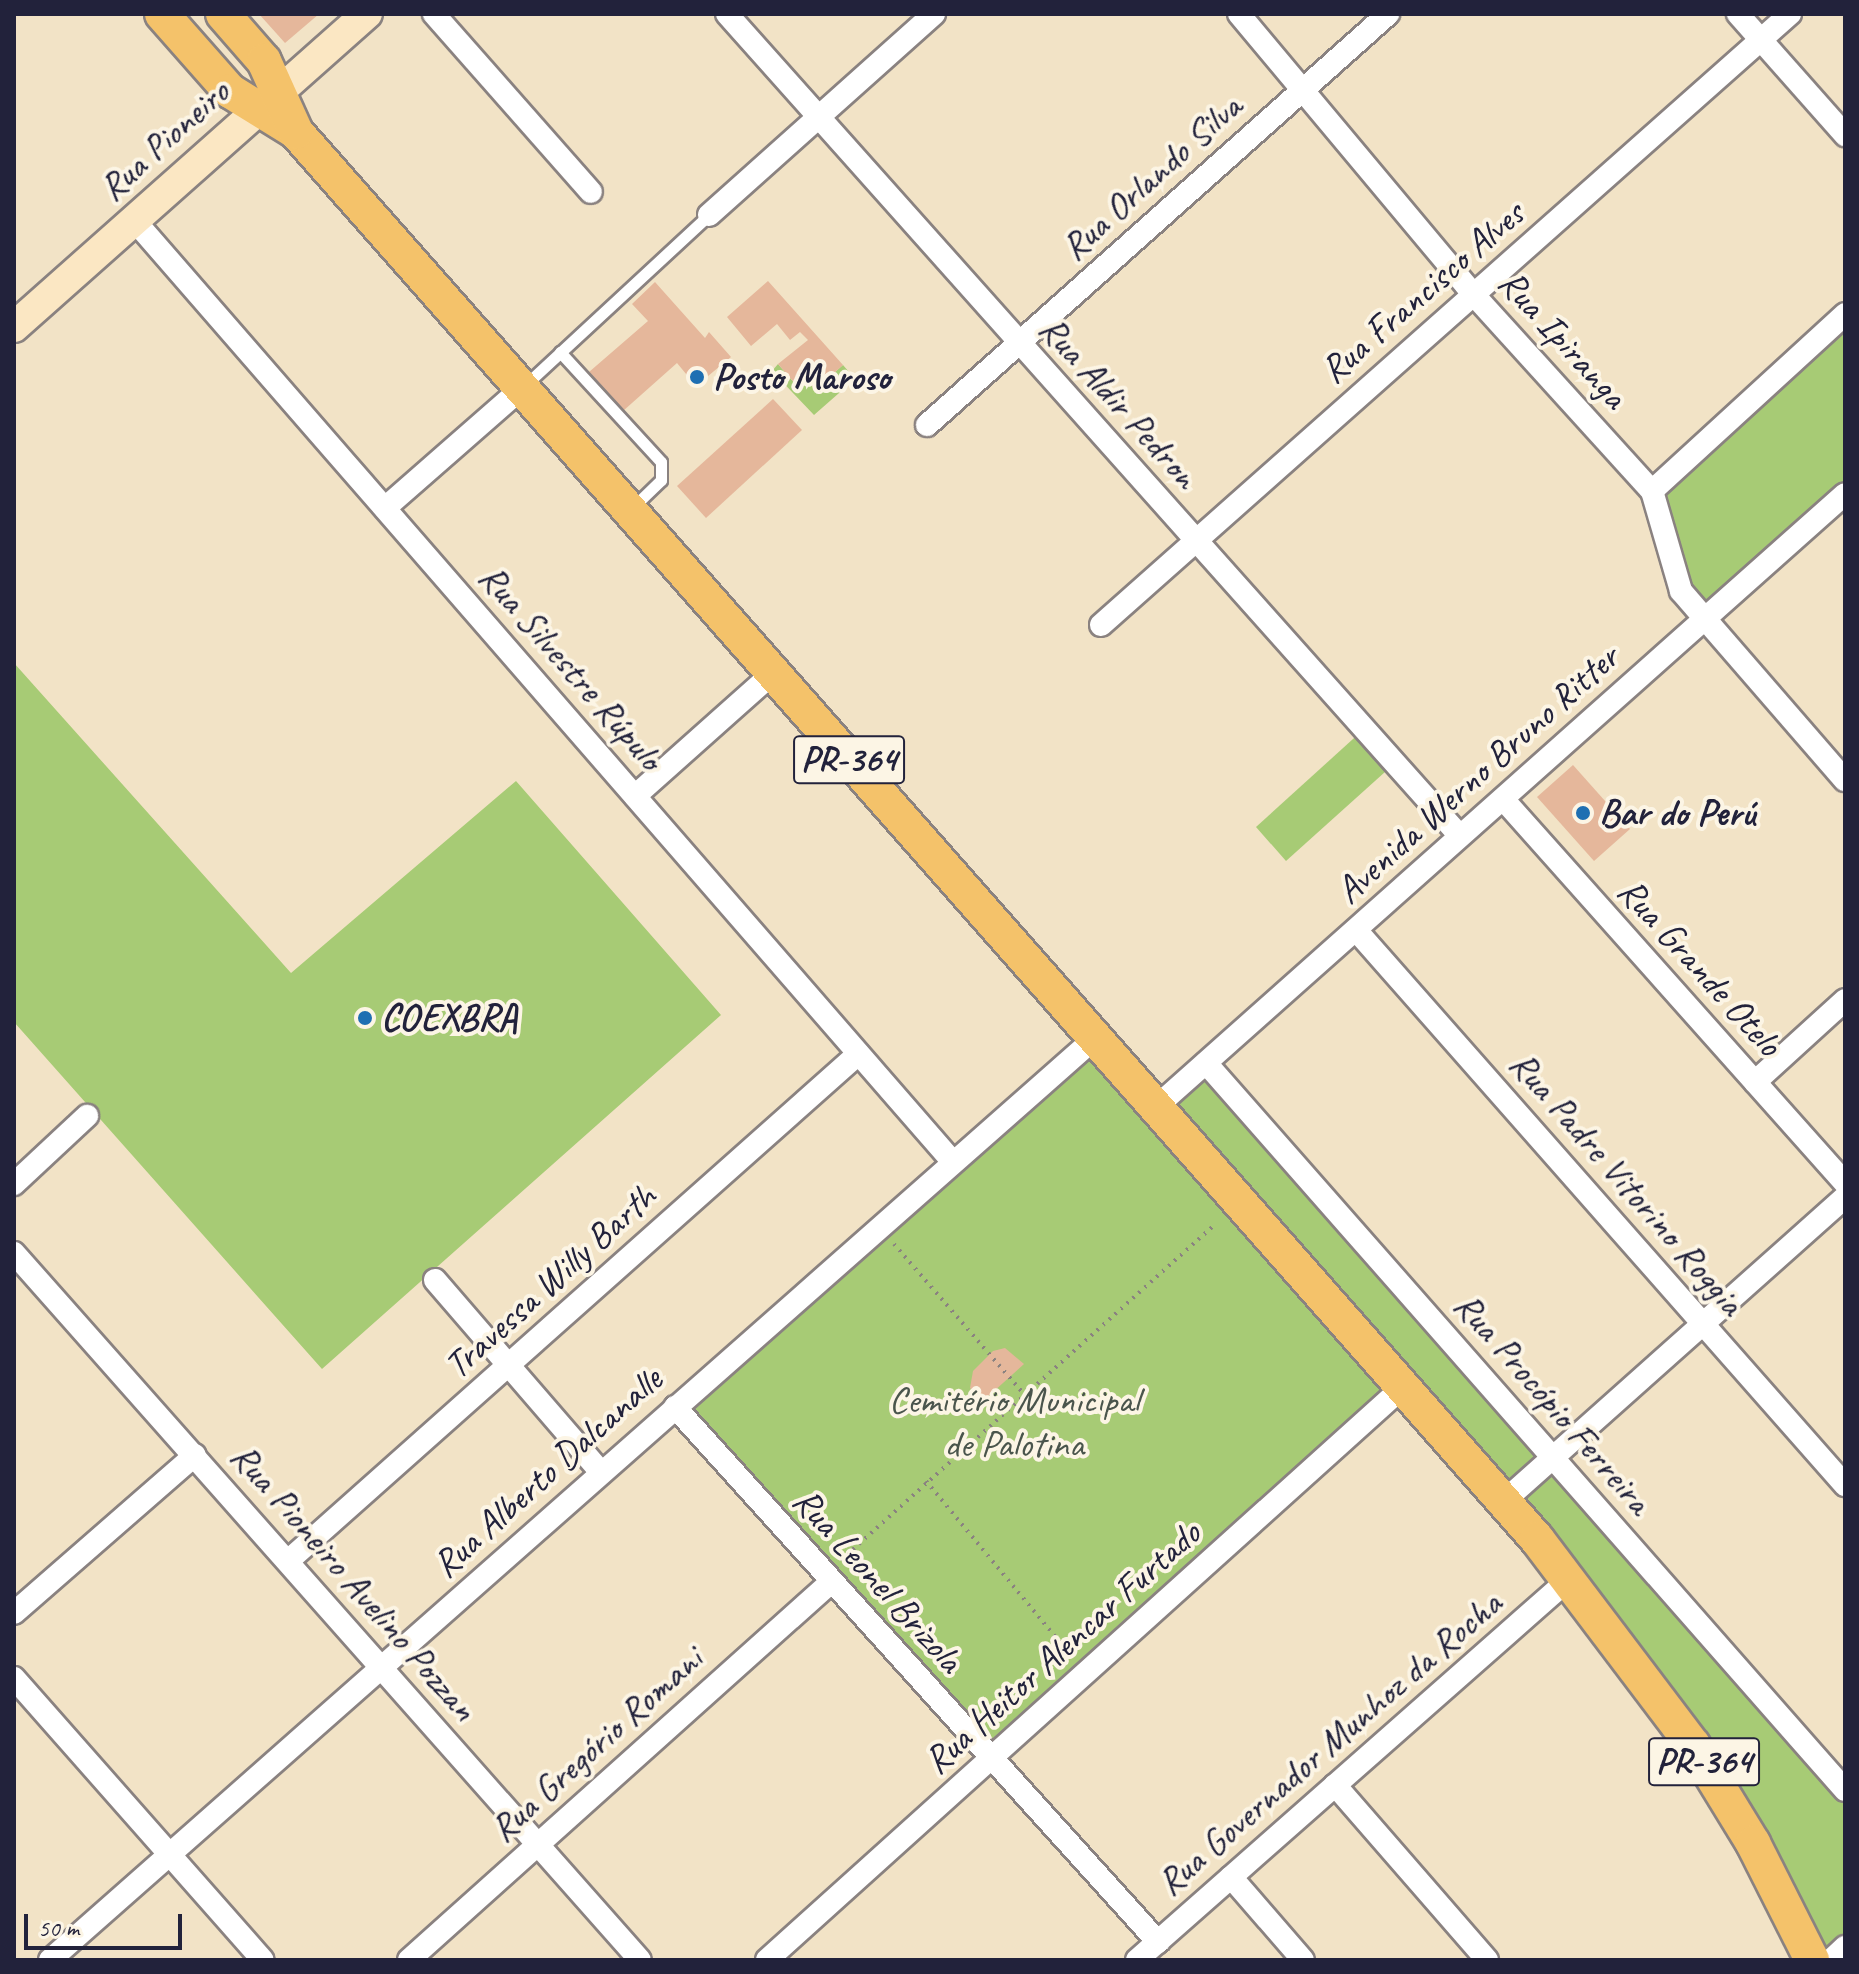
<!DOCTYPE html>
<meta charset="utf-8">
<style>
body{margin:0}
#map{position:relative;width:1859px;height:1974px;overflow:hidden;background:#f2e3c6;font-family:Caveat,sans-serif}
div>[style]{position:absolute}
.green>*{inset:0;background:#a7cb75}
.building>*{inset:0;background:#e5b79b}
.path>*{height:4px;margin-top:-2px;transform-origin:0;background:repeating-linear-gradient(90deg,#8a8280 0 2px,transparent 0 8px)}
.roads{filter:drop-shadow(2px 0 #8a8280) drop-shadow(-2px 0 #8a8280) drop-shadow(0 2px #8a8280) drop-shadow(0 -2px #8a8280)}
.lane>*{height:11px;margin:-5.5px;padding:0 5.5px;transform-origin:5.5px;border-radius:5.5px;background:#fff}
.street>*{height:22px;margin:-11px;padding:0 11px;transform-origin:11px;border-radius:11px;background:#fff}
.secondary>*{height:30px;margin:-15px;padding:0 15px;transform-origin:15px;border-radius:15px;background:#fbe7c3}
.primary>*{height:34px;margin:-17px;padding:0 17px;transform-origin:17px;border-radius:17px;background:#f4c26a}
.dots>*{width:22px;height:22px;translate:-50% -50%;box-sizing:border-box;border:4px solid #fcf5e5;border-radius:50%}
span{translate:-50% -50%;white-space:nowrap;text-align:center;line-height:1.15;-webkit-text-stroke:8px #fcf5e5;paint-order:stroke}
.shield-label span{padding:2px 6px;background:#fcf5e5;border:2px solid;border-radius:6px;-webkit-text-stroke-width:0}
.shield-label{font-size:36px;color:#22223b;font-weight:700}
.street-label{font-size:38px;color:#22223b}
.poi-label{font-size:38px;color:#22223b;font-weight:700}
.left{translate:0 -50%;text-align:left}
.park-label{font-size:38px;color:#4a554c}
.frame{position:absolute;inset:0;border:16px solid #22223b;pointer-events:none}
.scale{position:absolute;left:24px;top:1914px;width:158px;height:36px;box-sizing:border-box;border:4px solid #22223b;border-top:0;padding-left:10px;font-size:24px;line-height:28px;white-space:nowrap;color:#22223b;-webkit-text-stroke:6px #fcf5e5;paint-order:stroke}
</style>
<div id="map">
<div class="green">
<div style="clip-path:polygon(1845px 314px,1845px 494px,1703px 621px,1652px 491px)"></div>
<div style="clip-path:polygon(778px 364px,797px 386px,806px 378px,815px 389px,843px 365px,855px 379px,814px 415px,772px 371px)"></div>
<div style="clip-path:polygon(14px 663px,291px 973px,516px 781px,721px 1015px,322px 1369px,14px 1022px)"></div>
<div style="clip-path:polygon(1364px 729px,1395px 763px,1286px 861px,1256px 827px)"></div>
<div style="clip-path:polygon(1094px 1039px,1156px 1107px,1206px 1063px,1845px 1790px,1845px 1947px,1831px 1960px,1753px 1843px,1404px 1386px,991px 1760px,675px 1407px)"></div>
</div>
<div class="building">
<div style="clip-path:polygon(259px 14px,319px 14px,285px 43px)"></div>
<div style="clip-path:polygon(768px 281px,843px 365px,815px 390px,806px 378px,797px 386px,778px 364px,808px 340px,800px 332px,790px 340px,777px 324px,751px 346px,727px 317px)"></div>
<div style="clip-path:polygon(655px 282px,705px 338px,709px 332px,731px 357px,696px 386px,677px 363px,623px 411px,589px 372px,648px 321px,632px 304px)"></div>
<div style="clip-path:polygon(773px 399px,802px 430px,706px 518px,677px 486px)"></div>
<div style="clip-path:polygon(1573px 765px,1630px 829px,1594px 861px,1537px 797px)"></div>
<div style="clip-path:polygon(1005px 1348px,1024px 1364px,983px 1401px,970px 1388px,973px 1371px,993px 1351px)"></div>
</div>
<div class="path">
<div style="left:894px;top:1244px;width:197px;rotate:49.1deg"></div>
<div style="left:926px;top:1481px;width:230px;rotate:50.3deg"></div>
<div style="left:841px;top:1560px;width:499px;rotate:-41.9deg"></div>
</div>
<div class="roads">
<div class="lane">
<div style="left:560px;top:352px;width:149px;rotate:47.4deg"></div>
<div style="left:661px;top:462px;width:18px;rotate:90deg"></div>
<div style="left:661px;top:480px;width:39px;rotate:136deg"></div>
<div style="left:523px;top:387px;width:253px;rotate:-42.8deg"></div>
</div>
<div class="street">
<div style="left:434px;top:14px;width:237px;rotate:48.6deg"></div>
<div style="left:727px;top:14px;width:1101px;rotate:48.28deg"></div>
<div style="left:1239px;top:14px;width:366px;rotate:50.1deg"></div>
<div style="left:1474px;top:295px;width:265px;rotate:47.8deg"></div>
<div style="left:1652px;top:491px;width:104px;rotate:73.8deg"></div>
<div style="left:1681px;top:591px;width:250px;rotate:49.1deg"></div>
<div style="left:1738px;top:14px;width:162px;rotate:48.5deg"></div>
<div style="left:709px;top:215px;width:302px;rotate:-41.8deg"></div>
<div style="left:134px;top:220px;width:1248px;rotate:49deg"></div>
<div style="left:927px;top:425px;width:618px;rotate:-41.72deg"></div>
<div style="left:1652px;top:491px;width:262px;rotate:-42.5deg"></div>
<div style="left:385px;top:508px;width:184px;rotate:-41.2deg"></div>
<div style="left:1101px;top:625px;width:921px;rotate:-41.57deg"></div>
<div style="left:635px;top:796px;width:185px;rotate:-41.7deg"></div>
<div style="left:1503px;top:799px;width:514px;rotate:48.31deg"></div>
<div style="left:1356px;top:930px;width:740px;rotate:48.62deg"></div>
<div style="left:1206px;top:1063px;width:968px;rotate:48.69deg"></div>
<div style="left:1755px;top:1082px;width:122px;rotate:-42.3deg"></div>
<div style="left:1156px;top:1107px;width:922px;rotate:-41.66deg"></div>
<div style="left:14px;top:1184px;width:100px;rotate:-43deg"></div>
<div style="left:14px;top:1253px;width:944px;rotate:48.48deg"></div>
<div style="left:435px;top:1280px;width:254px;rotate:49.2deg"></div>
<div style="left:675px;top:1407px;width:721px;rotate:47.92deg"></div>
<div style="left:1503px;top:1502px;width:458px;rotate:-41.7deg"></div>
<div style="left:288px;top:1561px;width:763px;rotate:-41.65deg"></div>
<div style="left:14px;top:1613px;width:240px;rotate:-41.1deg"></div>
<div style="left:14px;top:1678px;width:376px;rotate:48.6deg"></div>
<div style="left:1335px;top:1785px;width:232px;rotate:49deg"></div>
<div style="left:1231px;top:1877px;width:110px;rotate:49.1deg"></div>
<div style="left:50px;top:1960px;width:1392px;rotate:-41.42deg"></div>
<div style="left:409px;top:1960px;width:567px;rotate:-41.85deg"></div>
<div style="left:767px;top:1960px;width:857px;rotate:-42.02deg"></div>
<div style="left:1137px;top:1960px;width:575px;rotate:-41.4deg"></div>
<div style="left:1831px;top:1960px;width:19px;rotate:-43deg"></div>
</div>
<div class="secondary">
<div style="left:14px;top:327px;width:472px;rotate:-41.6deg"></div>
</div>
<div class="primary">
<div style="left:162px;top:14px;width:103px;rotate:48.6deg"></div>
<div style="left:230px;top:91px;width:78px;rotate:31.8deg"></div>
<div style="left:296px;top:132px;width:1876px;rotate:48.59deg"></div>
<div style="left:1537px;top:1539px;width:258px;rotate:52.9deg"></div>
<div style="left:1693px;top:1745px;width:115px;rotate:58.5deg"></div>
<div style="left:1753px;top:1843px;width:131px;rotate:63.2deg"></div>
<div style="left:223px;top:14px;width:62px;rotate:48.9deg"></div>
<div style="left:264px;top:61px;width:78px;rotate:65.7deg"></div>
</div>
</div>
<div class="dots">
<div style="left:697px;top:377px;background:#1f6fb2"></div>
<div style="left:1583px;top:813px;background:#1f6fb2"></div>
<div style="left:365px;top:1018px;background:#1f6fb2"></div>
</div>
<div class="shield-label">
<span style="left:849px;top:760px">PR-364</span>
<span style="left:1704px;top:1762px">PR-364</span>
</div>
<div class="street-label">
<span style="left:164px;top:140px;rotate:-42deg">Rua Pioneiro</span>
<span style="left:1151px;top:177px;rotate:-42deg">Rua Orlando Silva</span>
<span style="left:1422px;top:292px;rotate:-41deg">Rua Francisco Alves</span>
<span style="left:1563px;top:339px;rotate:48deg">Rua Ipiranga</span>
<span style="left:1119px;top:402px;rotate:48deg">Rua Aldir Pedron</span>
<span style="left:571px;top:667px;rotate:49deg">Rua Silvestre Rúpulo</span>
<span style="left:1477px;top:774px;rotate:-42deg">Avenida Werno Bruno Ritter</span>
<span style="left:1700px;top:967px;rotate:48deg">Rua Grande Otelo</span>
<span style="left:1627px;top:1183px;rotate:49deg">Rua Padre Vitorino Roggia</span>
<span style="left:550px;top:1281px;rotate:-42deg">Travessa Willy Barth</span>
<span style="left:1553px;top:1403px;rotate:49deg">Rua Procópio Ferreira</span>
<span style="left:547px;top:1472px;rotate:-42deg">Rua Alberto Dalcanalle</span>
<span style="left:878px;top:1580px;rotate:48deg">Rua Leonel Brizola</span>
<span style="left:354px;top:1582px;rotate:49deg">Rua Pioneiro Avelino Pozzan</span>
<span style="left:1062px;top:1647px;rotate:-42deg">Rua Heitor Alencar Furtado</span>
<span style="left:1329px;top:1743px;rotate:-41deg">Rua Governador Munhoz da Rocha</span>
<span style="left:596px;top:1744px;rotate:-42deg">Rua Gregório Romani</span>
</div>
<div class="poi-label">
<span class="left" style="left:713px;top:377px">Posto Maroso</span>
<span class="left" style="left:1599px;top:813px">Bar do Perú</span>
<span class="left" style="left:381px;top:1018px">COEXBRA</span>
</div>
<div class="park-label">
<span style="left:1014px;top:1422px">Cemitério Municipal<br>de Palotina</span>
</div>
<div class="frame"></div>
<div class="scale">50 m</div>
</div>
